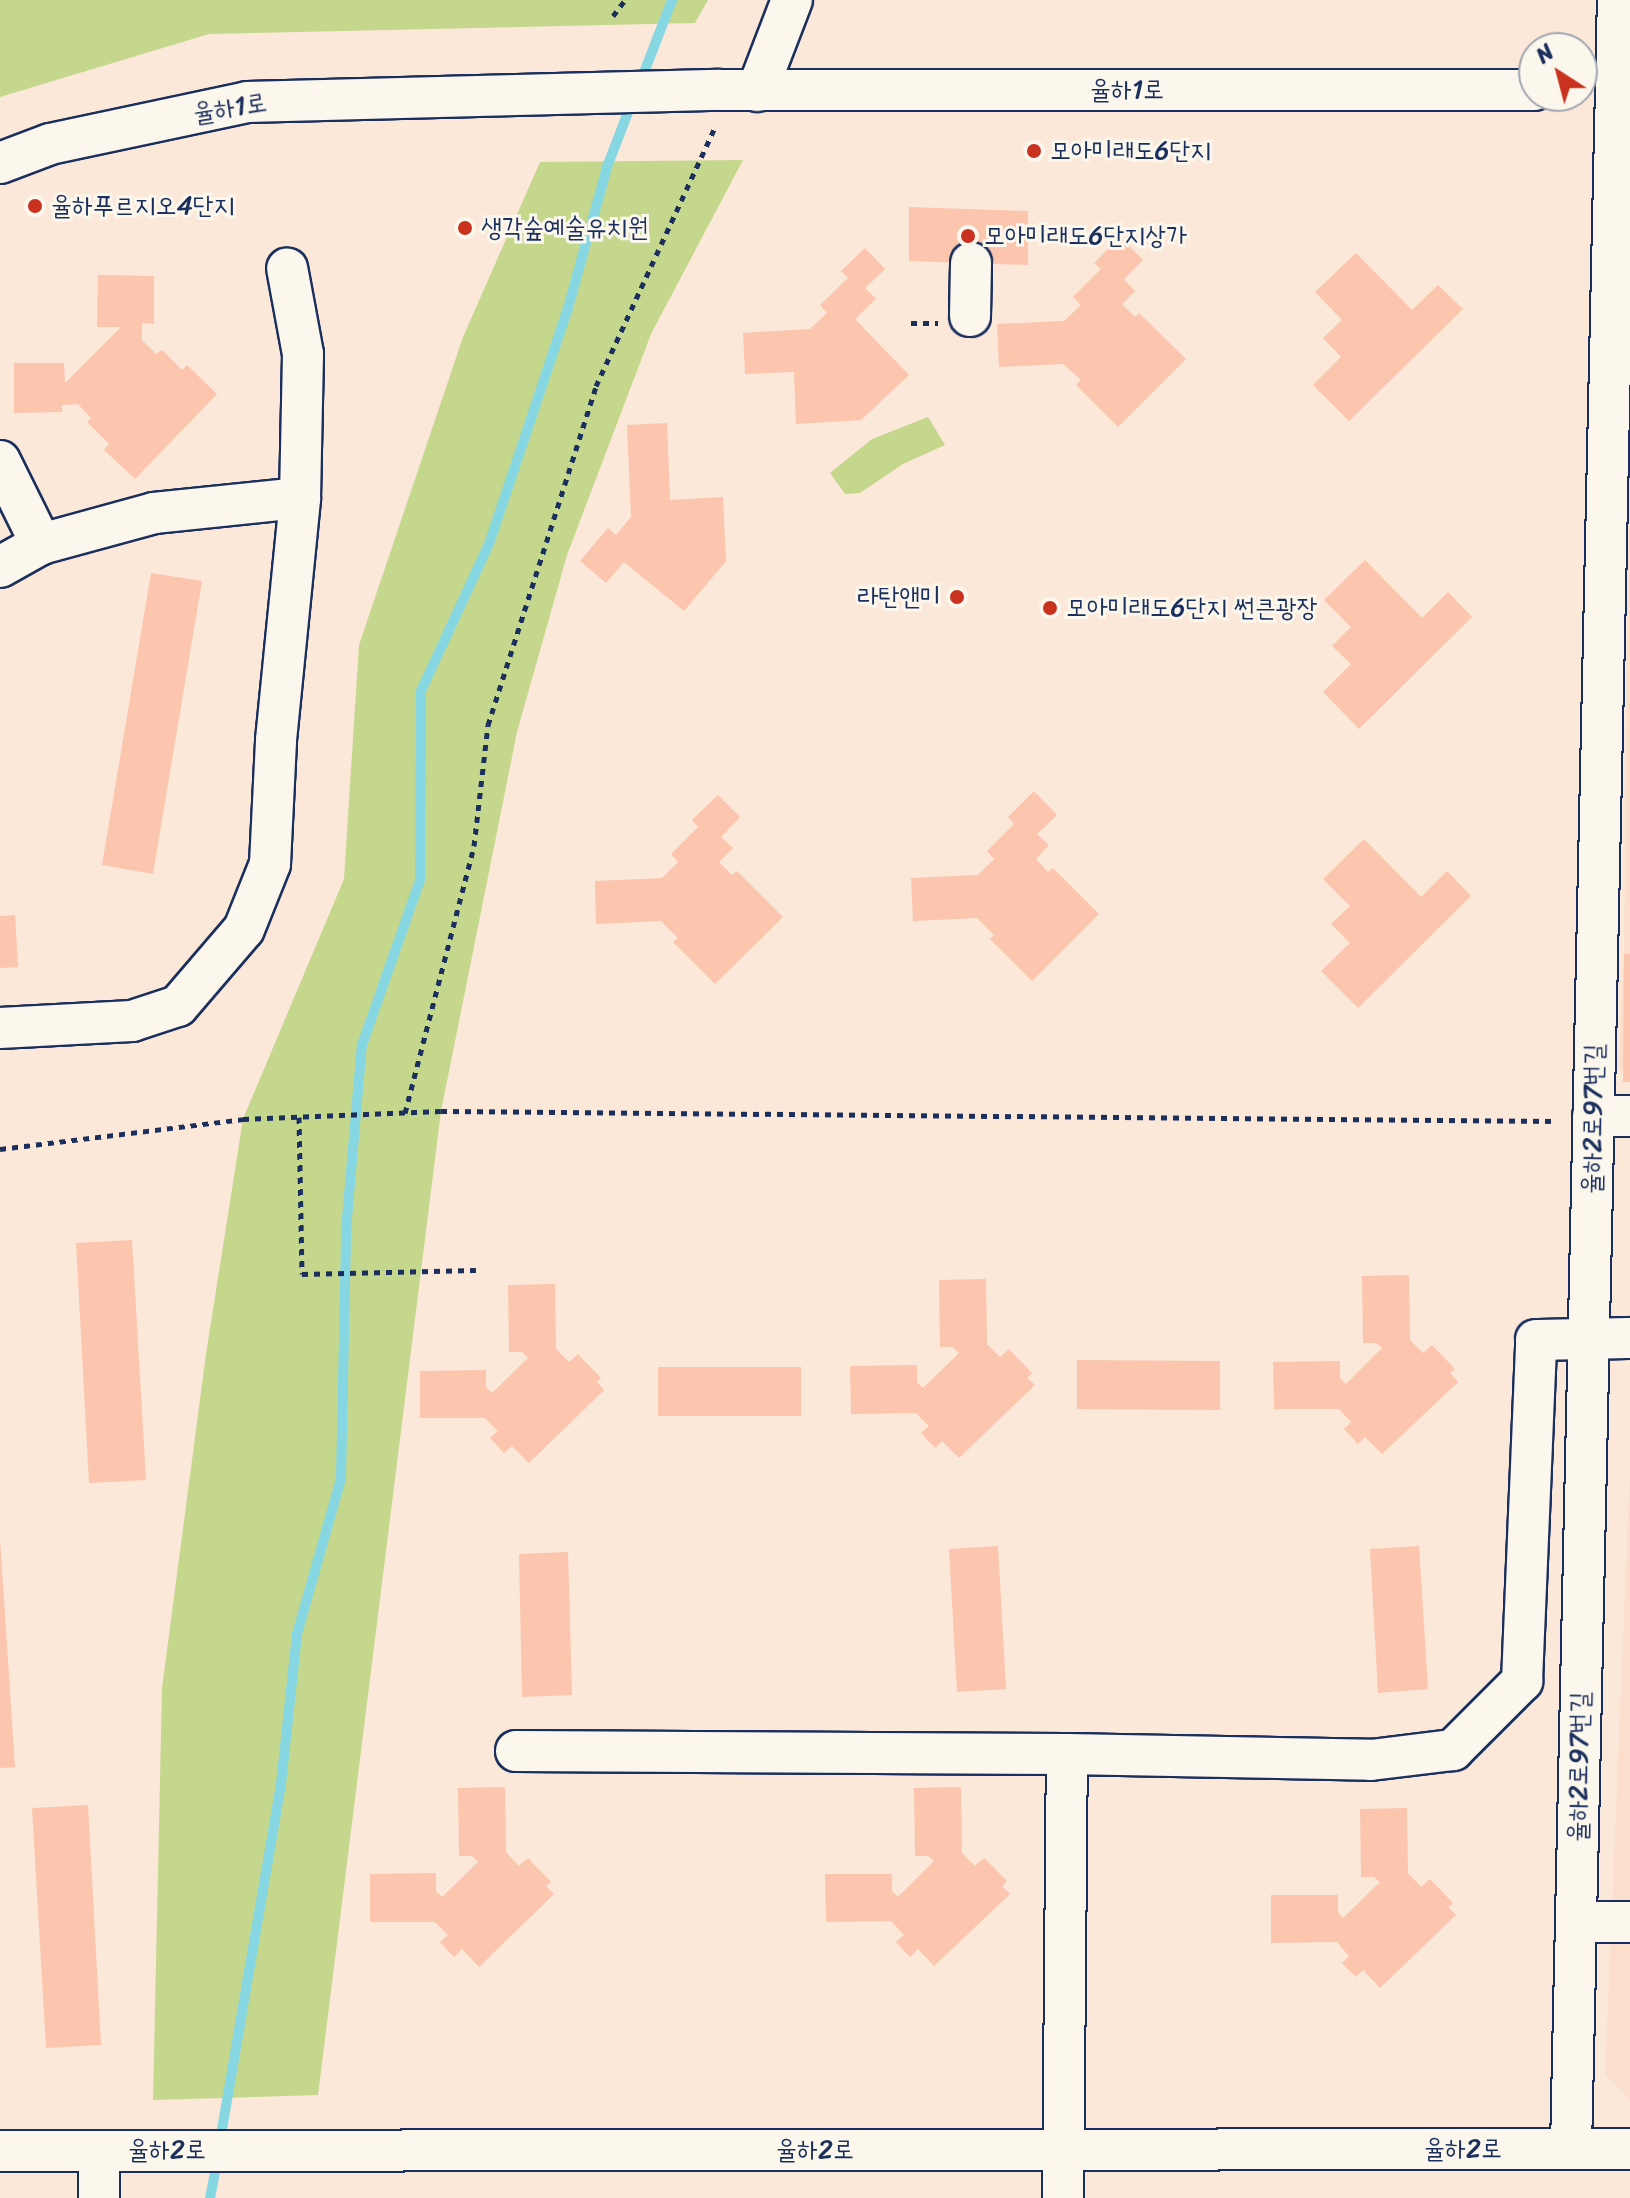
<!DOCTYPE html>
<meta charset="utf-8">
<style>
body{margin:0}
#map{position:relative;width:1630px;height:2198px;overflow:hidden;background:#fbe8d9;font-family:Sriracha,"Poor Story",sans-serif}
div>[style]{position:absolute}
.built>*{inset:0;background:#fbdecc}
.green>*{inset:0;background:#c5d78c}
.stream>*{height:10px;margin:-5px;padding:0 5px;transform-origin:5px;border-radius:5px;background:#87d7e3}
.building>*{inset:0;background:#fbc5ae}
.path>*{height:5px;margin-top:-2.5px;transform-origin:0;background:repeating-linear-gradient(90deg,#1b2f5e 0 6px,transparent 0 12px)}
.roads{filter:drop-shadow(2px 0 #1b2f5e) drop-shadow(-2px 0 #1b2f5e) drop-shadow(0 2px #1b2f5e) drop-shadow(0 -2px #1b2f5e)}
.minor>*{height:40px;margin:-20px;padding:0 20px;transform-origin:20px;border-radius:20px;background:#fbf7ec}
.dots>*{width:22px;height:22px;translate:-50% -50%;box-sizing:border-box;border:4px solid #fbf7ec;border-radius:50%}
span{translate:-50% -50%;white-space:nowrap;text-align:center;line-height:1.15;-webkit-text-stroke:6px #fbf7ec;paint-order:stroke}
.street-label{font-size:26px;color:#1b2f5e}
.poi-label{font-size:26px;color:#1b2f5e}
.left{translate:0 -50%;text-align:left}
.right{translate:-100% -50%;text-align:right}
.north{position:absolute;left:1518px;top:32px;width:80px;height:80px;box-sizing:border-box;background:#fbf7ec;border:2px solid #a1a7b3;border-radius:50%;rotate:324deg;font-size:22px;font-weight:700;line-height:32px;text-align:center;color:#1b2f5e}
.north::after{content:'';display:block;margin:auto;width:28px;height:36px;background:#c8321e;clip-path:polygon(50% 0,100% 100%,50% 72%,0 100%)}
</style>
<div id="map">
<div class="built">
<div style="clip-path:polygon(1630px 384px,1630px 1081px,1618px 1068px,1624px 954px)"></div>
<div style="clip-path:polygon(1630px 1471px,1630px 2100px,1605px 2074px)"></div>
</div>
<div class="green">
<div style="clip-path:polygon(0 0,708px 0,695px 23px,209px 34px,0 97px)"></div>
<div style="clip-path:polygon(743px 160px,651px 334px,567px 555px,517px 732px,441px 1111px,318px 2095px,153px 2100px,162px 1688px,206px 1354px,243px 1119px,344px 879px,359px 645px,463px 337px,540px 162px)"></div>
<div style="clip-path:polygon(928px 417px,945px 445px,903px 464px,860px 493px,845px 494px,830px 473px,872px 439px)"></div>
</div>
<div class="stream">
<div style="left:640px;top:83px;width:89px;rotate:-68.9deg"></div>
<div style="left:220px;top:2141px;width:362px;rotate:-80.3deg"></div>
<div style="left:281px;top:1784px;width:151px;rotate:-83.9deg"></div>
<div style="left:297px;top:1634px;width:162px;rotate:-74.2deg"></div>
<div style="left:341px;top:1478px;width:248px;rotate:-88.8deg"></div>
<div style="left:346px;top:1230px;width:186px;rotate:-85.1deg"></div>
<div style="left:362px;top:1045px;width:175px;rotate:-70.6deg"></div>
<div style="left:420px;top:880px;width:189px;rotate:-89.7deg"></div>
<div style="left:421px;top:691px;width:162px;rotate:-65.2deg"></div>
<div style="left:489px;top:544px;width:249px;rotate:-71.5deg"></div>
<div style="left:568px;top:308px;width:146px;rotate:-74.5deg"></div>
<div style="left:607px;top:167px;width:70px;rotate:-69deg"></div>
<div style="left:210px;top:2198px;width:38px;rotate:-79deg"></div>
</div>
<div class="building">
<div style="clip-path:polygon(909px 207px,1028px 211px,1028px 265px,909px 261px)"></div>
<div style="clip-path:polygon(1120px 237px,1143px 260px,1124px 279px,1135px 291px,1122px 304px,1135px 317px,1139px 313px,1186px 359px,1118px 427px,1076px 385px,1081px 380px,1063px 364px,999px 367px,997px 324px,1064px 321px,1081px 305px,1073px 297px,1101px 269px,1094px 263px)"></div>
<div style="clip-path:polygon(865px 248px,885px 269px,865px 288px,876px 299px,855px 319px,909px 375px,861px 420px,796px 424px,794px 372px,745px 374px,743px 333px,810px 329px,827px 313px,820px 305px,848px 278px,841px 271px)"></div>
<div style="clip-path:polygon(1356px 253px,1412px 310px,1438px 285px,1463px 309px,1349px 421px,1313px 385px,1341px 357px,1323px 338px,1342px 320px,1315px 292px)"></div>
<div style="clip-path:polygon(98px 275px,154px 276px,154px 324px,142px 323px,142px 340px,156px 354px,162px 350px,182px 370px,187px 365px,217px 394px,135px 479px,104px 450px,109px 444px,87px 422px,91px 418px,78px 404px,62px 405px,62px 412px,14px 413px,14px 363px,64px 363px,65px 383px,121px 327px,97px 327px)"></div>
<div style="clip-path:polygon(667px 423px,670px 500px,723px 497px,726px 561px,684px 611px,624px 562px,606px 583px,580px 561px,608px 528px,616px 535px,631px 517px,627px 425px)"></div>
<div style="clip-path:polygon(1365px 560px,1422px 618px,1448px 592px,1472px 617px,1359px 729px,1323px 692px,1351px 664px,1332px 646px,1351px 627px,1324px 600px)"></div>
<div style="clip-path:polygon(151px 573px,202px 581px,153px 874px,102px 865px)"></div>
<div style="clip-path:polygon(1034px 791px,1057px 815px,1037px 834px,1049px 845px,1036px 859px,1048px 872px,1053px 868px,1099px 914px,1032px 981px,990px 939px,994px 935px,977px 918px,913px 921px,911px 878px,978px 875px,994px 859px,987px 851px,1014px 824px,1008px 817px)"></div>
<div style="clip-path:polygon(718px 795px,740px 817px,721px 837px,733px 848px,719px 862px,732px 875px,737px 871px,783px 917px,715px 984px,673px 942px,678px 938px,661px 921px,596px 924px,595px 881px,662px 878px,678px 862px,671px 854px,698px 827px,692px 820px)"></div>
<div style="clip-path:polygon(1364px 839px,1421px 897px,1447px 871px,1471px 896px,1358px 1008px,1321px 971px,1350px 943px,1331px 924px,1350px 906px,1323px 879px)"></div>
<div style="clip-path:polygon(15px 915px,18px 967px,0 968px,0 916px)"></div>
<div style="clip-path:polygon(1624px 954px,1630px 954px,1630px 1082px,1623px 1082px)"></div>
<div style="clip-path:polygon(132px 1240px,146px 1480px,89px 1483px,76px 1243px)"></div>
<div style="clip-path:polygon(1409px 1275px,1410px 1340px,1423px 1353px,1432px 1345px,1455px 1369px,1450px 1373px,1458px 1382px,1382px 1454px,1365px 1437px,1358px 1444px,1344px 1429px,1351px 1422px,1339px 1409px,1274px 1409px,1273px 1362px,1340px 1361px,1340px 1378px,1346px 1384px,1382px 1348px,1376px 1343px,1363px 1343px,1362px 1276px)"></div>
<div style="clip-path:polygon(986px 1279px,987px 1344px,1000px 1357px,1009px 1349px,1032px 1373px,1027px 1378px,1035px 1385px,959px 1458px,942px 1441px,935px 1448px,921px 1433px,929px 1426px,916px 1413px,851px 1414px,850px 1366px,917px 1365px,917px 1382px,923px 1388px,959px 1353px,953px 1347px,940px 1347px,939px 1280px)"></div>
<div style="clip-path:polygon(555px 1284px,556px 1349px,569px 1362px,578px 1354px,601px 1378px,597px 1382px,604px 1390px,529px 1463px,512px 1446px,504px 1453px,490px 1438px,498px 1431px,485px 1418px,420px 1418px,420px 1371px,486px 1370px,486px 1387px,492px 1393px,528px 1358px,522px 1352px,509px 1352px,508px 1285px)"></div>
<div style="clip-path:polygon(1077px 1360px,1220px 1361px,1220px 1410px,1077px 1409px)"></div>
<div style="clip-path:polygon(658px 1367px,801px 1367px,801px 1416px,658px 1416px)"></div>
<div style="clip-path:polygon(0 1539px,15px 1767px,0 1768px)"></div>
<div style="clip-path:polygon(998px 1546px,1006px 1689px,957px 1692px,949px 1549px)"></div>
<div style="clip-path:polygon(1419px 1546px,1428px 1689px,1378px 1693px,1370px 1549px)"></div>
<div style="clip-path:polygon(568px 1552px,572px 1695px,522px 1697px,519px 1554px)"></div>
<div style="clip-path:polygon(505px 1787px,506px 1852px,519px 1866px,528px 1858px,551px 1882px,546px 1886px,554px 1894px,479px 1967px,462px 1949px,454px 1957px,440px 1942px,448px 1935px,435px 1922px,370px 1922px,370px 1874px,436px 1873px,436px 1891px,442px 1897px,478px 1862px,472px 1856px,459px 1856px,458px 1788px)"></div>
<div style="clip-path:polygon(961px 1787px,962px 1853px,975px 1866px,984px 1858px,1007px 1881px,1002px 1886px,1010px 1894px,934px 1966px,918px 1949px,910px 1957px,896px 1942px,904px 1935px,891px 1921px,826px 1922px,825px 1874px,892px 1874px,892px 1891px,898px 1897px,934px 1861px,928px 1856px,915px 1856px,914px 1788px)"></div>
<div style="clip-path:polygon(88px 1805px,101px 2045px,46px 2048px,32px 1808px)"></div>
<div style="clip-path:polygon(1407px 1808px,1408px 1873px,1421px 1887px,1430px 1879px,1453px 1903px,1448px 1907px,1456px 1915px,1380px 1988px,1363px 1970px,1356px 1977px,1342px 1963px,1349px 1956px,1337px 1942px,1271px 1943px,1271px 1895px,1338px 1895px,1338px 1912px,1343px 1918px,1380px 1882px,1374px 1877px,1361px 1877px,1360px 1809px)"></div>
</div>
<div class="path">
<div style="left:613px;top:16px;width:20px;rotate:-53deg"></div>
<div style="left:911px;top:323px;width:27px"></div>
<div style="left:405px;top:1113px;width:276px;rotate:-75.5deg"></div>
<div style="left:474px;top:846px;width:122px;rotate:-83.4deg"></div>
<div style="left:488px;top:725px;width:356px;rotate:-72.3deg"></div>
<div style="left:596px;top:386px;width:287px;rotate:-65.3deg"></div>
<div style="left:299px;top:1117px;width:157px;rotate:88.9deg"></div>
<div style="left:302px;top:1274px;width:174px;rotate:-1.3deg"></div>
<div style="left:0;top:1149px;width:245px;rotate:-7deg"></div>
<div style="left:243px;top:1119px;width:198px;rotate:-2.3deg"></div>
<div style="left:441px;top:1111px;width:1116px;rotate:0.51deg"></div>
</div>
<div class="roads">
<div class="minor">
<div style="left:757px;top:91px;width:97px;rotate:-69deg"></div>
<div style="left:0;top:163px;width:53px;rotate:-20.8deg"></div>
<div style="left:50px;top:144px;width:201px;rotate:-12deg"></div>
<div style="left:247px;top:102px;width:472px;rotate:-1.5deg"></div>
<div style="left:719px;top:90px;width:815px"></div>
<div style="left:970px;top:316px;width:53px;rotate:-88.9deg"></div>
<div style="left:0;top:461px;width:93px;rotate:63.7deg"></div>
<div style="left:41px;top:544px;width:117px;rotate:-15.3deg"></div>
<div style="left:154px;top:513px;width:147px;rotate:-5.9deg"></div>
<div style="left:0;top:567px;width:47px;rotate:-29.3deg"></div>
<div style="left:0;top:1028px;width:132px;rotate:-3deg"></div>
<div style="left:132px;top:1021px;width:48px;rotate:-18.1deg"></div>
<div style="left:178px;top:1006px;width:101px;rotate:-49.4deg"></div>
<div style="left:244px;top:929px;width:70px;rotate:-68.2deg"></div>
<div style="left:270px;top:864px;width:124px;rotate:-87.2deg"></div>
<div style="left:276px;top:740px;width:243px;rotate:-84.3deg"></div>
<div style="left:300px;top:498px;width:144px;rotate:-88.8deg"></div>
<div style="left:303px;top:354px;width:87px;rotate:-100.5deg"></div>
<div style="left:1593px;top:1116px;width:37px"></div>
<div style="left:516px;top:1751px;width:551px;rotate:0.31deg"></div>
<div style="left:1067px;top:1754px;width:304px;rotate:1.1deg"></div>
<div style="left:1371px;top:1760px;width:83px;rotate:-7deg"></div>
<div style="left:1453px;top:1750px;width:98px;rotate:-45deg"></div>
<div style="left:1522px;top:1681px;width:341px;rotate:-87.6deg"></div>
<div style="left:1536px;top:1340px;width:94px;rotate:-1.2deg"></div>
<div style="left:1576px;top:1922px;width:54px"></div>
<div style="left:1571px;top:2149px;width:2150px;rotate:-88.75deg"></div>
<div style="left:0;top:2151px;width:1630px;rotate:-0.07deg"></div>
<div style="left:99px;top:2151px;width:47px;rotate:90deg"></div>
<div style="left:1063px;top:2198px;width:444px;rotate:-89.5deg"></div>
</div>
</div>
<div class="dots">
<div style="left:1034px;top:151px;background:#c8321e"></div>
<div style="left:35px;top:206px;background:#c8321e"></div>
<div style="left:465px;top:228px;background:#c8321e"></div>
<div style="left:968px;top:236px;background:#c8321e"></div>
<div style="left:957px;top:597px;background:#c8321e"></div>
<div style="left:1050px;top:608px;background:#c8321e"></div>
</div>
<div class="street-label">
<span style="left:1127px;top:90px">율하1로</span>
<span style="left:230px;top:108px;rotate:-9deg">율하1로</span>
<span style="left:1593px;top:1119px;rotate:-89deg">율하2로97번길</span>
<span style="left:1579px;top:1767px;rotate:-89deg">율하2로97번길</span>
<span style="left:1463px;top:2149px">율하2로</span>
<span style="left:167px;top:2150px">율하2로</span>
<span style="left:815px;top:2150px">율하2로</span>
</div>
<div class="poi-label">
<span class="left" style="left:1050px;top:151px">모아미래도6단지</span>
<span class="left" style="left:51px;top:206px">율하푸르지오4단지</span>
<span class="left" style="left:481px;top:228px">생각숲예술유치원</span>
<span class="left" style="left:984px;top:236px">모아미래도6단지상가</span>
<span class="right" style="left:941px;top:597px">라탄앤미</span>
<span class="left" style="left:1066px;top:608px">모아미래도6단지 썬큰광장</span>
</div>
<div class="north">N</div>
</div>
